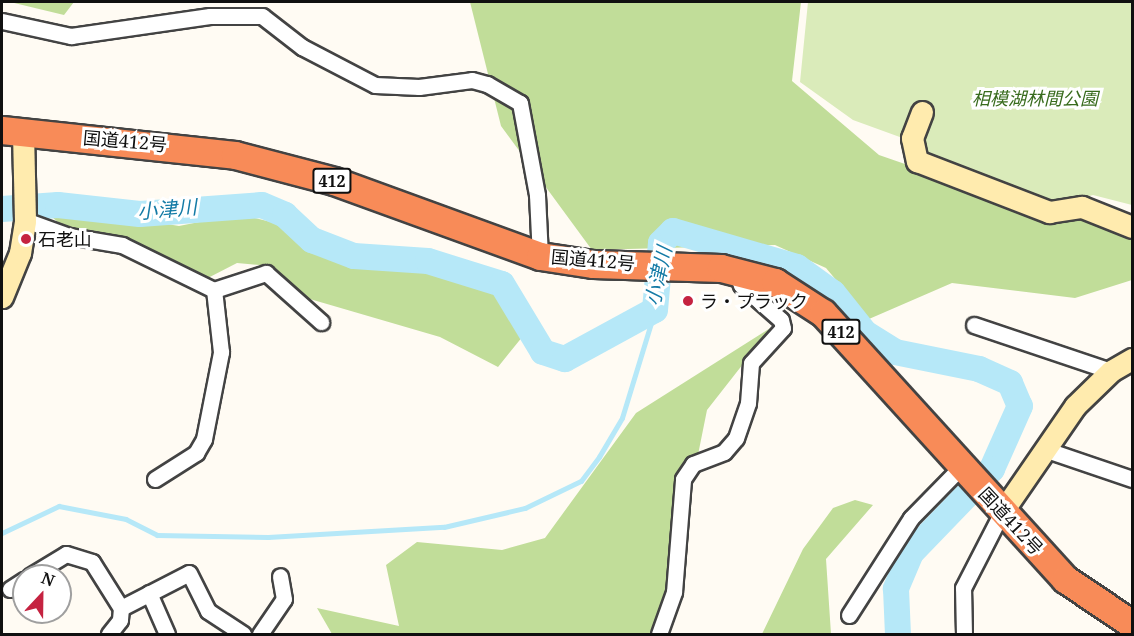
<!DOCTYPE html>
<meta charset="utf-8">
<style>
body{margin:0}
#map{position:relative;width:1134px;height:636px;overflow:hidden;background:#fffbf3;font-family:"Noto Serif","Noto Sans JP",serif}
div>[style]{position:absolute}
.green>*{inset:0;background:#daebba}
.forest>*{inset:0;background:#c1dd99}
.stream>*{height:4.5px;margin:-2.25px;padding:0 2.25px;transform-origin:2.25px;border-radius:2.25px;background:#b6e8f8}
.river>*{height:26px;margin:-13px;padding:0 13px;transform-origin:13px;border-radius:13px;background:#b6e8f8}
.roads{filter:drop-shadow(2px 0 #434343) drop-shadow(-2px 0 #434343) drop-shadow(0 2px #434343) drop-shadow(0 -2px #434343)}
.street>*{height:15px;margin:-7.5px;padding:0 7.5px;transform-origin:7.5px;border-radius:7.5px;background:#fff}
.secondary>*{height:21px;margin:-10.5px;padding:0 10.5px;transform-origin:10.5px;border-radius:10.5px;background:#ffebae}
.highway>*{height:27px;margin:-13.5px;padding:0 13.5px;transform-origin:13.5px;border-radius:13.5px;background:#f88b58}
.dots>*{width:16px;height:16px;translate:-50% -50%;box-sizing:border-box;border:3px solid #fff;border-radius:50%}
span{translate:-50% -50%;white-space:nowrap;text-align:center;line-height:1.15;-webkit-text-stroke:6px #fff;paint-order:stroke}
.shield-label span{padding:2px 4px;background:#fff;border:2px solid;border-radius:4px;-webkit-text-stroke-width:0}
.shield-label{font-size:16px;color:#101010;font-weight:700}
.park-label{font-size:18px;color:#386b1d;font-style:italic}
.street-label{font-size:18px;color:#101010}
.poi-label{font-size:18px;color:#101010}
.left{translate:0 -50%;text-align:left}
.water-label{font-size:20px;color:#147ba6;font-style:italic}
.frame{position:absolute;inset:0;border:3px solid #101010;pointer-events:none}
.north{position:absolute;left:12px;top:564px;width:60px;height:60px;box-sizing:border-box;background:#fff;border:2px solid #9f9f9f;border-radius:50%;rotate:22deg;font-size:16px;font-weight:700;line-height:24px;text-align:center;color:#101010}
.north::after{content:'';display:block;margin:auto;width:21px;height:27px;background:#c52341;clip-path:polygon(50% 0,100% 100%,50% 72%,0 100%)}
</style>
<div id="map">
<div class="green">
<div style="clip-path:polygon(808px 2px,1132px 2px,1132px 205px,1093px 195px,1049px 208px,930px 161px,919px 144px,853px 120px,800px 82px)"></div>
</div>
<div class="forest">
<div style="clip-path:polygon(10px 2px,74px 2px,64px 15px)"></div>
<div style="clip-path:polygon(470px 2px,801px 2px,792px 81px,879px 155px,1049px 214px,1078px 209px,1132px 239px,1132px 280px,1075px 298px,952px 283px,869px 319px,826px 268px,775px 245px,592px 250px,501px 126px)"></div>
<div style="clip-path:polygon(239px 214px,275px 223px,328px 256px,388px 268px,453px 270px,499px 290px,523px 336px,498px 367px,440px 337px,303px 297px,271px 266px,237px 263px,202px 281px,70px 233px,52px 217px,125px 217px,179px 226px)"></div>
<div style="clip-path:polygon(772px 327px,707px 410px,662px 634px,332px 634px,317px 608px,399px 626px,386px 565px,417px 542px,502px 550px,545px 538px,636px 413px)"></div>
<div style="clip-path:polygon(855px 500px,873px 505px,826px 559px,831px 634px,762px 634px,803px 549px,833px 508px)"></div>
</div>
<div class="stream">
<div style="left:2px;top:533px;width:63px;rotate:-25.3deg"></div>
<div style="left:59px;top:506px;width:68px;rotate:11deg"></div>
<div style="left:126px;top:519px;width:35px;rotate:27deg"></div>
<div style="left:157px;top:535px;width:111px;rotate:1deg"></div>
<div style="left:268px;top:537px;width:176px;rotate:-3.3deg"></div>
<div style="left:444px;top:527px;width:83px;rotate:-13.2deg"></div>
<div style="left:525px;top:508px;width:62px;rotate:-25.7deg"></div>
<div style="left:581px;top:481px;width:30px;rotate:-53deg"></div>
<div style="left:599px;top:457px;width:45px;rotate:-59.5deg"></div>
<div style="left:622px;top:418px;width:113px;rotate:-73deg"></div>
</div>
<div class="river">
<div style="left:2px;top:209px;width:56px;rotate:-4.1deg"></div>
<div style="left:58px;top:205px;width:82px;rotate:6.3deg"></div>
<div style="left:140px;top:214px;width:122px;rotate:-4.2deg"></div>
<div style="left:262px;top:205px;width:25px;rotate:23deg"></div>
<div style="left:285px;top:215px;width:37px;rotate:43deg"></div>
<div style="left:312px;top:240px;width:45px;rotate:20.9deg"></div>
<div style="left:354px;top:256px;width:74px;rotate:3.9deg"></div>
<div style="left:428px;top:261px;width:77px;rotate:17.3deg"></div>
<div style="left:502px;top:284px;width:79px;rotate:58.9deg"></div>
<div style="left:543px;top:352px;width:23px;rotate:18deg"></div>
<div style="left:565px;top:359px;width:102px;rotate:-28.6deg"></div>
<div style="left:655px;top:310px;width:67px;rotate:-84.9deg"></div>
<div style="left:661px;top:243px;width:17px;rotate:-45deg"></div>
<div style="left:673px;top:231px;width:129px;rotate:16.2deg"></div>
<div style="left:797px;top:267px;width:44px;rotate:35.8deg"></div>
<div style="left:833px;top:293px;width:51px;rotate:51.3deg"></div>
<div style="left:865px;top:333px;width:36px;rotate:32deg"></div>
<div style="left:895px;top:352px;width:86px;rotate:11.4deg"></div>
<div style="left:979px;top:369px;width:34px;rotate:24deg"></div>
<div style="left:1010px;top:383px;width:25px;rotate:67deg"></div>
<div style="left:1020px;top:406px;width:69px;rotate:114deg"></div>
<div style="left:992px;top:469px;width:117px;rotate:134deg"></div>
<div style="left:911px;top:553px;width:39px;rotate:113deg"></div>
<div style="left:896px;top:589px;width:45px;rotate:87.5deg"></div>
</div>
<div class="roads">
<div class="street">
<div style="left:2px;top:21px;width:71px;rotate:12.3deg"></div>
<div style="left:71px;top:36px;width:140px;rotate:-8.2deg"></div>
<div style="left:210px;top:16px;width:52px"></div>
<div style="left:262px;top:16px;width:51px;rotate:37.8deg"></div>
<div style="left:302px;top:47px;width:82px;rotate:27.5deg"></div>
<div style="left:375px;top:85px;width:44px;rotate:2.6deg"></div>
<div style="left:419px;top:87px;width:53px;rotate:-7.5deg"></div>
<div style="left:472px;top:80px;width:16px;rotate:15deg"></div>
<div style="left:487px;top:84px;width:38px;rotate:30deg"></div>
<div style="left:520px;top:103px;width:94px;rotate:79.5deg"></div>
<div style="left:537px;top:195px;width:61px;rotate:87.2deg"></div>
<div style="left:25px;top:220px;width:47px;rotate:20deg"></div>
<div style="left:69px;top:236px;width:54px;rotate:9.6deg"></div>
<div style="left:122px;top:245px;width:102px;rotate:26.1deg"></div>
<div style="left:214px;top:290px;width:55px;rotate:-18.1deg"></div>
<div style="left:266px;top:273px;width:74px;rotate:41.7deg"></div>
<div style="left:974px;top:325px;width:145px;rotate:18.6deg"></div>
<div style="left:1044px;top:449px;width:93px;rotate:18.8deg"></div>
<div style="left:155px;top:479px;width:49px;rotate:-32.4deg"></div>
<div style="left:196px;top:453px;width:16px;rotate:-60deg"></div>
<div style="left:204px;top:439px;width:89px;rotate:-78.9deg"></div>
<div style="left:221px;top:352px;width:62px;rotate:-96.4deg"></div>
<div style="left:30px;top:576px;width:42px;rotate:-31.4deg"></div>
<div style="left:66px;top:554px;width:27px;rotate:17deg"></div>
<div style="left:92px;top:562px;width:54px;rotate:57.8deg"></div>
<div style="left:121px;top:608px;width:12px;rotate:95deg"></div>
<div style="left:120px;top:620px;width:18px;rotate:128deg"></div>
<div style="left:10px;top:589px;width:17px;rotate:-33deg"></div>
<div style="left:149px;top:593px;width:45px;rotate:66.3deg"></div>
<div style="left:121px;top:608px;width:76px;rotate:-27.2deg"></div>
<div style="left:189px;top:573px;width:42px;rotate:63.4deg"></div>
<div style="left:208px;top:611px;width:42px;rotate:33.3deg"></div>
<div style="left:849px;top:615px;width:115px;rotate:-57.4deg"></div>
<div style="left:911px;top:518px;width:71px;rotate:-45.6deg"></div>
<div style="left:260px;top:634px;width:42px;rotate:-55.6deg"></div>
<div style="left:284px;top:599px;width:23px;rotate:-100deg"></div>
<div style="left:659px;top:634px;width:45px;rotate:-70.3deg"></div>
<div style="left:674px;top:592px;width:113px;rotate:-85.4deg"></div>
<div style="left:683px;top:479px;width:18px;rotate:-56deg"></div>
<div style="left:693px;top:464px;width:33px;rotate:-21deg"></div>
<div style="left:724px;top:452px;width:18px;rotate:-49deg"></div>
<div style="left:736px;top:438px;width:37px;rotate:-71deg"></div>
<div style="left:748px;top:403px;width:40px;rotate:-85.7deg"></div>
<div style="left:751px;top:363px;width:47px;rotate:-47.6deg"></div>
<div style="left:783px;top:328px;width:8px;rotate:-104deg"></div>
<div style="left:781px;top:320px;width:53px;rotate:-138.8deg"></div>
<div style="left:741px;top:285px;width:14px;rotate:-111deg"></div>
<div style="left:964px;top:634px;width:46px;rotate:-91.2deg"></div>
<div style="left:963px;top:588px;width:85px;rotate:-62.8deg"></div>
</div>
<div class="secondary">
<div style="left:922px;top:112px;width:28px;rotate:111deg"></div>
<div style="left:912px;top:138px;width:24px;rotate:78deg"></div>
<div style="left:917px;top:161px;width:142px;rotate:21.1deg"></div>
<div style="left:1049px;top:212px;width:33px;rotate:-9deg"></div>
<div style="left:1082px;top:207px;width:54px;rotate:21.8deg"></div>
<div style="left:2px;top:297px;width:48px;rotate:-67.8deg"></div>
<div style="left:20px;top:253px;width:33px;rotate:-81deg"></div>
<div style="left:25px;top:220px;width:87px;rotate:-91.3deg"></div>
<div style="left:1002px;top:512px;width:129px;rotate:-55.4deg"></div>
<div style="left:1075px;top:406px;width:50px;rotate:-44.2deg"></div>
<div style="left:1111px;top:371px;width:24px;rotate:-30deg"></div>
</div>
<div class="highway">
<div style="left:2px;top:130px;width:234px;rotate:6.1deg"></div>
<div style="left:235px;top:155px;width:102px;rotate:14.7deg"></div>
<div style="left:334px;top:181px;width:219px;rotate:20deg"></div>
<div style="left:540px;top:256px;width:54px;rotate:8.6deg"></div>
<div style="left:593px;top:264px;width:128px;rotate:1.8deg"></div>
<div style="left:721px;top:268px;width:56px;rotate:14.5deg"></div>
<div style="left:775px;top:282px;width:57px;rotate:32.9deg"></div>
<div style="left:823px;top:313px;width:360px;rotate:47.7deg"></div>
<div style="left:1065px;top:579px;width:81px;rotate:33.9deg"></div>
</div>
</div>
<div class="dots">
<div style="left:26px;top:239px;background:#c52341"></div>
<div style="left:688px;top:301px;background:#c52341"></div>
</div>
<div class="shield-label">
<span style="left:332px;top:181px">412</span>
<span style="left:841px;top:332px">412</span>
</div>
<div class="park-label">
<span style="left:1035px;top:98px">相模湖林間公園</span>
</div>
<div class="street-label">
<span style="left:125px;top:141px;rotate:5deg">国道412号</span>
<span style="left:593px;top:260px;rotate:5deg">国道412号</span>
<span style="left:1011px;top:521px;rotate:47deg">国道412号</span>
</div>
<div class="poi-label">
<span class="left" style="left:38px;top:239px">石老山</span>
<span class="left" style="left:700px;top:301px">ラ・プラック</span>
</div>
<div class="water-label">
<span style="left:167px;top:209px;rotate:-5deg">小津川</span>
<span style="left:658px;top:276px;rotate:-78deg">小津川</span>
</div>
<div class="frame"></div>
<div class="north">N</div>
</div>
